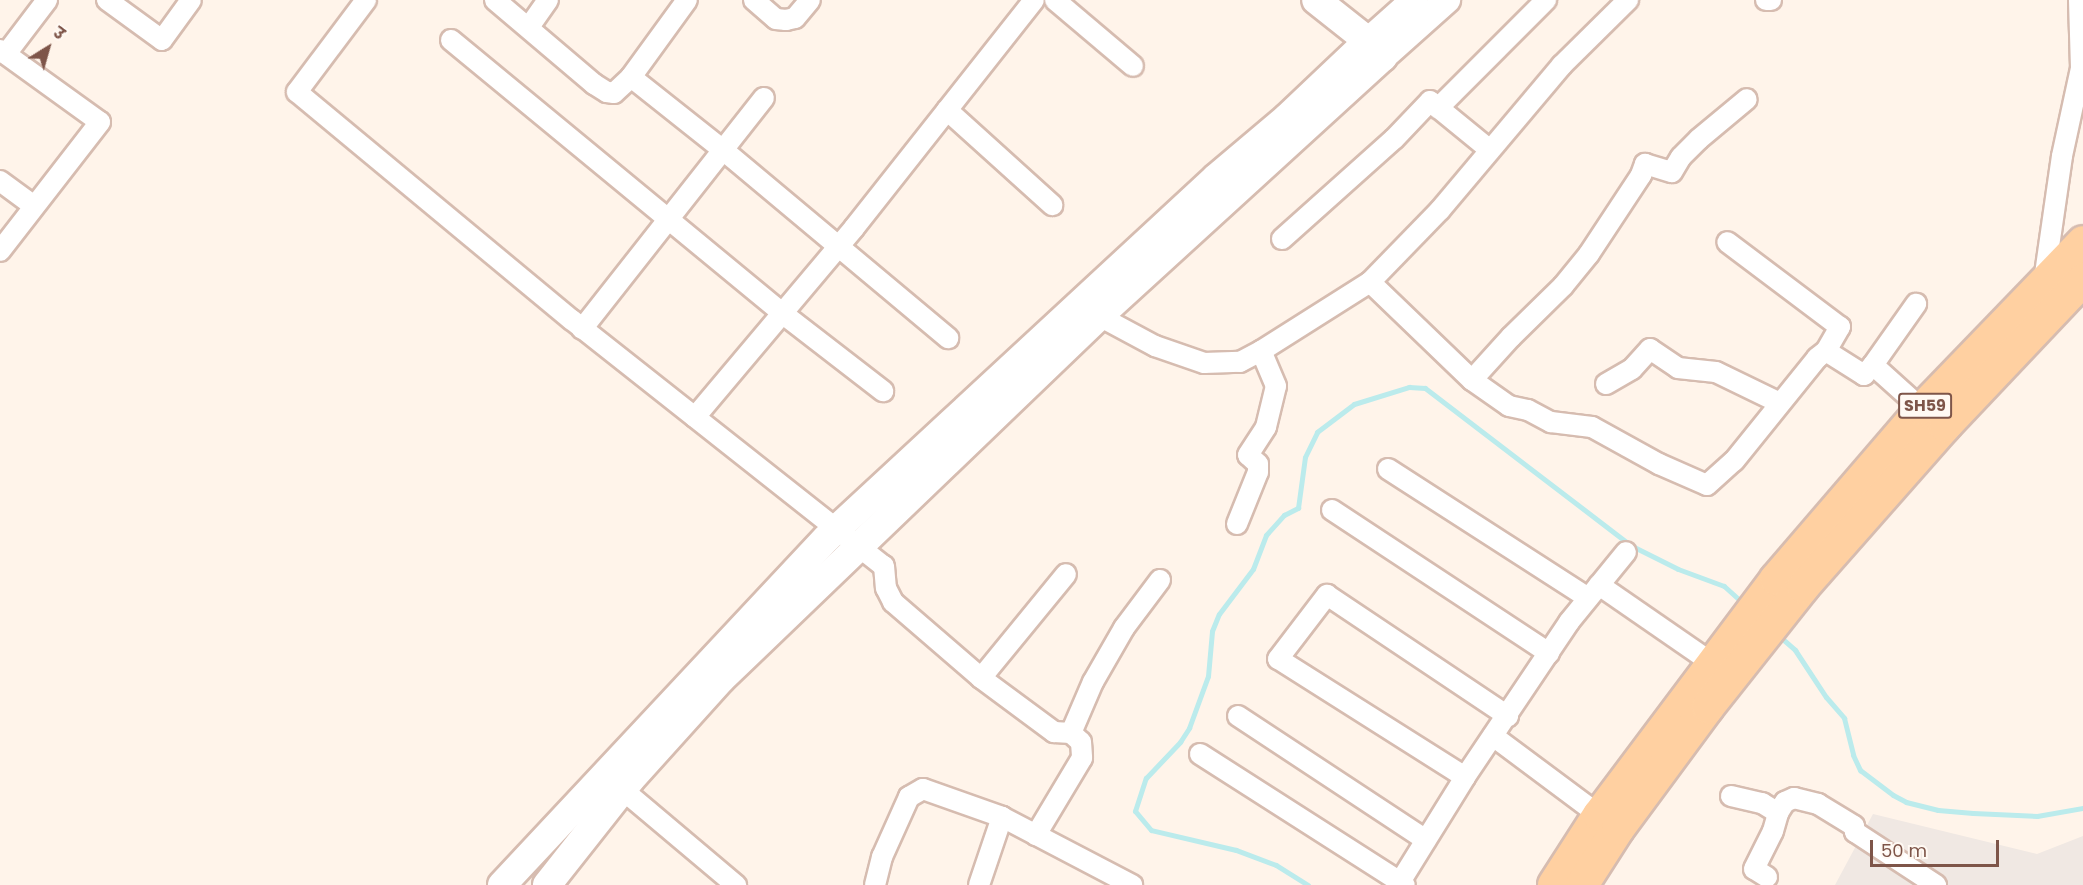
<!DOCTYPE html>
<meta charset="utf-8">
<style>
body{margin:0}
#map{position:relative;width:2083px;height:885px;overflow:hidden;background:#fff4ea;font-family:Poppins,"Noto Sans Devanagari",sans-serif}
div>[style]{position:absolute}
.industrial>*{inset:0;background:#f0e8e3}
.stream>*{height:5px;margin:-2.5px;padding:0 2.5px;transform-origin:2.5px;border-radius:2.5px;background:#bbebec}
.roads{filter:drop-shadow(2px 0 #d6bcb0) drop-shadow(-2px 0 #d6bcb0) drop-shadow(0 2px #d6bcb0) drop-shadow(0 -2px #d6bcb0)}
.minor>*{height:20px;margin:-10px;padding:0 10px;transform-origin:10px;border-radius:10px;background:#fff}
.tertiary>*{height:26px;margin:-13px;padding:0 13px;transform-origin:13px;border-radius:13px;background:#fff}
.secondary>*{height:28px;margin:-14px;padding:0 14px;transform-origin:14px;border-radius:14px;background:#fff}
.primary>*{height:32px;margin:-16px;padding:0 16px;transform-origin:16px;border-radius:16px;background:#ffd0a1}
span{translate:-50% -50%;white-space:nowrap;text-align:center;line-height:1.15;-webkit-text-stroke:4.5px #fff9f3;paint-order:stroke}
.shield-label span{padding:2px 4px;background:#fff9f3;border:2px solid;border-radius:4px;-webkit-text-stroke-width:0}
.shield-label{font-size:16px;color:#7e5549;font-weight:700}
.north{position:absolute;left:18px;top:18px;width:60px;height:60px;-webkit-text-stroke:4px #fff9f3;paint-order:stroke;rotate:37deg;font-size:16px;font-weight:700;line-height:24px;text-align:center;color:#7e5549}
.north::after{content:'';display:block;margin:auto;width:21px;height:27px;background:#7e5549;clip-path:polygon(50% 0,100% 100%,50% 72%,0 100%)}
.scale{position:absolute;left:1870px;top:840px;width:129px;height:27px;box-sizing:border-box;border:3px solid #7e5549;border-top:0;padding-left:8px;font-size:18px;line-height:21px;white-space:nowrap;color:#7e5549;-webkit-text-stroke:4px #fff9f3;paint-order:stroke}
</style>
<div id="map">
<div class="industrial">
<div style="clip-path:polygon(1873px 814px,2037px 854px,2083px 836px,2083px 885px,1835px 885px)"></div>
</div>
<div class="stream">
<div style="left:1778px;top:635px;width:23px;rotate:41deg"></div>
<div style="left:1795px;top:650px;width:56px;rotate:56.6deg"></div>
<div style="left:1826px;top:697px;width:28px;rotate:49deg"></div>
<div style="left:1844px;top:718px;width:38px;rotate:76deg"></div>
<div style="left:1853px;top:755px;width:17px;rotate:65deg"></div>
<div style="left:1860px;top:770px;width:41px;rotate:37.1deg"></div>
<div style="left:1893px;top:795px;width:15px;rotate:28deg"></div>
<div style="left:1906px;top:802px;width:33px;rotate:14deg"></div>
<div style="left:1938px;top:810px;width:35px;rotate:5deg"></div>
<div style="left:1973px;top:813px;width:64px;rotate:2.7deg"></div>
<div style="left:2037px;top:816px;width:47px;rotate:-9.9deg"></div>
<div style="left:1308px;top:885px;width:38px;rotate:-148deg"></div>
<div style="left:1276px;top:865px;width:43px;rotate:-159.4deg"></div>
<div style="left:1236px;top:850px;width:87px;rotate:-166.8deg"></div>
<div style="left:1151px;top:830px;width:25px;rotate:-130deg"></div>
<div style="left:1135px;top:811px;width:35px;rotate:-72deg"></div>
<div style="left:1146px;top:778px;width:50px;rotate:-46.6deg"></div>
<div style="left:1180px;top:742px;width:17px;rotate:-57deg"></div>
<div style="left:1189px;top:728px;width:55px;rotate:-69.9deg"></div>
<div style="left:1208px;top:676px;width:45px;rotate:-84.9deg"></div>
<div style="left:1212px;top:631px;width:18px;rotate:-68deg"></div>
<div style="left:1219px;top:614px;width:56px;rotate:-52.9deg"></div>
<div style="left:1253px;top:569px;width:36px;rotate:-69deg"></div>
<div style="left:1266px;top:535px;width:27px;rotate:-48deg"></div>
<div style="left:1284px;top:515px;width:16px;rotate:-27deg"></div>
<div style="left:1298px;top:508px;width:51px;rotate:-82.2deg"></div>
<div style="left:1305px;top:457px;width:28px;rotate:-64deg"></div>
<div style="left:1317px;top:432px;width:46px;rotate:-37.1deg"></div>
<div style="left:1354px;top:404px;width:58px;rotate:-17.2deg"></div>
<div style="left:1409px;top:387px;width:16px;rotate:4deg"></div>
<div style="left:1425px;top:388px;width:260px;rotate:37.4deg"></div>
<div style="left:1632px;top:546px;width:51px;rotate:26.6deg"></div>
<div style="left:1678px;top:569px;width:49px;rotate:20.3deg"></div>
<div style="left:1724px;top:586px;width:28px;rotate:42deg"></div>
</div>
<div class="roads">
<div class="minor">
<div style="left:107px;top:0;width:68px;rotate:36deg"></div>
<div style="left:162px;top:40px;width:49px;rotate:-54.1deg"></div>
<div style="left:366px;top:0;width:115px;rotate:126.9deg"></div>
<div style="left:297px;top:92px;width:357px;rotate:39.7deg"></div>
<div style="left:572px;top:320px;width:397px;rotate:38.3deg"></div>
<div style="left:884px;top:566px;width:22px;rotate:85deg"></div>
<div style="left:886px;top:588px;width:16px;rotate:63deg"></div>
<div style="left:893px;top:602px;width:116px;rotate:40.8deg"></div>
<div style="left:981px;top:678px;width:91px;rotate:36.5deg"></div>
<div style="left:1054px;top:732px;width:17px;rotate:3deg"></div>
<div style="left:1071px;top:733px;width:13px;rotate:42deg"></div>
<div style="left:1081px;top:742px;width:16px;rotate:86deg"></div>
<div style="left:1082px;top:758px;width:90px;rotate:120.9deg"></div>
<div style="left:495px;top:0;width:130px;rotate:40.3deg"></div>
<div style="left:594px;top:84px;width:15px;rotate:32deg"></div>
<div style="left:607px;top:92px;width:7px;rotate:8deg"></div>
<div style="left:614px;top:93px;width:23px;rotate:-43deg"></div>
<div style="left:631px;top:77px;width:95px;rotate:-54deg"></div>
<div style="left:754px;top:0;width:29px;rotate:41deg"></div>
<div style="left:776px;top:19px;width:10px;rotate:6deg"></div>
<div style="left:786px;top:20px;width:9px;rotate:-13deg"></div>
<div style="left:795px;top:18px;width:23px;rotate:-50deg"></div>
<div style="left:1055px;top:0;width:102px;rotate:40.2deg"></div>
<div style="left:1766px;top:0;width:5px"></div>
<div style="left:529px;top:27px;width:33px;rotate:-55deg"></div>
<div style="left:451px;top:40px;width:429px;rotate:39.5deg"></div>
<div style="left:782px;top:313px;width:128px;rotate:37.7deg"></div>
<div style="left:0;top:50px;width:123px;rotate:35.8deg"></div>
<div style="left:100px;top:122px;width:163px;rotate:127.8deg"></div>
<div style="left:6px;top:54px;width:68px;rotate:-52.8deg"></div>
<div style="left:631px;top:77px;width:116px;rotate:38.4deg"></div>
<div style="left:722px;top:149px;width:295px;rotate:39.9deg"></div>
<div style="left:1438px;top:108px;width:153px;rotate:-45deg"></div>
<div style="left:947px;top:110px;width:142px;rotate:42.1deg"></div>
<div style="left:0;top:181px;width:42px;rotate:36.3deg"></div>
<div style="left:1282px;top:239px;width:150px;rotate:-41.8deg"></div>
<div style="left:1394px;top:139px;width:52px;rotate:-46.5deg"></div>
<div style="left:1430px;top:101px;width:77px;rotate:39.2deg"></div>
<div style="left:2044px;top:281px;width:126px;rotate:-81.8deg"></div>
<div style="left:2062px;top:156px;width:90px;rotate:-77.8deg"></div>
<div style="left:2081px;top:68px;width:68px;rotate:-91.7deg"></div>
<div style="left:1370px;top:282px;width:141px;rotate:43.9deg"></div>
<div style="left:1472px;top:380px;width:45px;rotate:35.1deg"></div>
<div style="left:1509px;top:406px;width:19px;rotate:12deg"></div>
<div style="left:1528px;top:410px;width:26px;rotate:28deg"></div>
<div style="left:1551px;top:422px;width:41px;rotate:7deg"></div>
<div style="left:1592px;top:427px;width:77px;rotate:28.9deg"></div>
<div style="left:1659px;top:464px;width:52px;rotate:23.6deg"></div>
<div style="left:1707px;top:485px;width:36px;rotate:-42deg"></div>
<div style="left:1734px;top:461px;width:132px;rotate:-51.1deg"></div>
<div style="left:1817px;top:358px;width:11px;rotate:-38deg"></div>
<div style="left:1826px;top:351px;width:28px;rotate:-60deg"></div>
<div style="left:1840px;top:327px;width:141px;rotate:-143deg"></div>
<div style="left:1092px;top:309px;width:10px;rotate:45deg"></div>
<div style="left:1099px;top:316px;width:64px;rotate:28.2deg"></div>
<div style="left:1155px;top:346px;width:52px;rotate:19.1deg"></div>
<div style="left:1204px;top:363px;width:36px;rotate:-2deg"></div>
<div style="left:1240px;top:362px;width:24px;rotate:-28deg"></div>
<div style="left:1261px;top:351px;width:129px;rotate:-32.3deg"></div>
<div style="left:1370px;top:282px;width:100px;rotate:-45.8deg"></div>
<div style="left:1440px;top:210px;width:189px;rotate:-49.9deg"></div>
<div style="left:1562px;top:65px;width:93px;rotate:-44.6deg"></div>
<div style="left:582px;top:329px;width:294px;rotate:-51.8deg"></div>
<div style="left:1826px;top:351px;width:45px;rotate:32.3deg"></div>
<div style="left:1864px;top:375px;width:13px;rotate:-48deg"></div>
<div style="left:1873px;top:365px;width:66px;rotate:41.9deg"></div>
<div style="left:1873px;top:365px;width:75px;rotate:-54.8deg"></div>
<div style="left:1472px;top:380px;width:58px;rotate:-47.8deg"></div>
<div style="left:1511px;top:337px;width:73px;rotate:-44.4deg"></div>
<div style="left:1563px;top:286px;width:41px;rotate:-50.9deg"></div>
<div style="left:1589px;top:254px;width:95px;rotate:-56.6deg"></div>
<div style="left:1641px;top:175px;width:12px;rotate:-70deg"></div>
<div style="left:1645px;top:164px;width:28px;rotate:17deg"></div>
<div style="left:1672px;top:172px;width:17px;rotate:-59deg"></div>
<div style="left:1681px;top:157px;width:25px;rotate:-45deg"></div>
<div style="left:1699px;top:139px;width:62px;rotate:-39.8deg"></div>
<div style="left:1606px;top:384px;width:30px;rotate:-30deg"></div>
<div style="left:1632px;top:369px;width:27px;rotate:-48deg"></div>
<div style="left:1650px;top:349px;width:34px;rotate:34deg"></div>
<div style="left:1678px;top:368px;width:38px;rotate:6deg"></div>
<div style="left:1716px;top:372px;width:71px;rotate:25.8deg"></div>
<div style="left:695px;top:417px;width:247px;rotate:-49.9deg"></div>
<div style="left:854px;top:228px;width:290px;rotate:-51.7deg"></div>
<div style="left:1388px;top:469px;width:238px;rotate:32.8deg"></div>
<div style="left:1332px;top:510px;width:260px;rotate:33.4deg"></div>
<div style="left:1237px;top:524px;width:56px;rotate:-68deg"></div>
<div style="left:1258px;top:472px;width:8px;rotate:-90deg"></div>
<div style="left:1258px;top:464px;width:13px;rotate:-138deg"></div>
<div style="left:1248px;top:455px;width:33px;rotate:-57deg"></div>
<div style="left:1266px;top:427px;width:42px;rotate:-76.3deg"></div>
<div style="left:1276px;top:386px;width:38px;rotate:-113deg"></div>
<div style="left:1599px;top:585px;width:137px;rotate:34.6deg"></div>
<div style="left:981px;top:678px;width:134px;rotate:-50.7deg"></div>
<div style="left:1238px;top:716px;width:225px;rotate:33.4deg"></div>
<div style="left:1071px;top:733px;width:56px;rotate:-66.7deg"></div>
<div style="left:1093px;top:682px;width:62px;rotate:-60.1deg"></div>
<div style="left:1124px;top:628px;width:60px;rotate:-53.1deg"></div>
<div style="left:1493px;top:736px;width:132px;rotate:36.7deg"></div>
<div style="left:1200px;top:754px;width:243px;rotate:32.6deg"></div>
<div style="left:1465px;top:777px;width:221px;rotate:-147.7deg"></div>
<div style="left:1278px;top:659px;width:81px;rotate:-52.6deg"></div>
<div style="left:1327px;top:595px;width:218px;rotate:33.8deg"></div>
<div style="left:623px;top:790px;width:148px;rotate:40.1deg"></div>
<div style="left:1731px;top:796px;width:32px;rotate:13deg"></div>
<div style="left:1762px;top:803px;width:19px;rotate:32deg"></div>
<div style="left:1767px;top:877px;width:15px;rotate:-148deg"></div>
<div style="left:1754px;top:869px;width:42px;rotate:-63.4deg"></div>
<div style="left:1773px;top:831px;width:19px;rotate:-74deg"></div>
<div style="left:1778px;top:813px;width:13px;rotate:-58deg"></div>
<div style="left:1785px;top:802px;width:10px;rotate:-24deg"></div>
<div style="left:1794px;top:798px;width:25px;rotate:14deg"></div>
<div style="left:1818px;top:804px;width:42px;rotate:31.4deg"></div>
<div style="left:1854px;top:826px;width:6px;rotate:81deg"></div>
<div style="left:1855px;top:832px;width:97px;rotate:33.2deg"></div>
<div style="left:1400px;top:882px;width:123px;rotate:-58.2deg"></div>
<div style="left:1465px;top:777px;width:187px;rotate:-56.1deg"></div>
<div style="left:1569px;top:622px;width:90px;rotate:-50.8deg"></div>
<div style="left:875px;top:885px;width:29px;rotate:-76deg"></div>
<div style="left:882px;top:857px;width:66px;rotate:-65.8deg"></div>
<div style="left:909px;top:797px;width:16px;rotate:-30deg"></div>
<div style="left:923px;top:789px;width:84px;rotate:19.5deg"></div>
<div style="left:1002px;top:817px;width:147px;rotate:27.6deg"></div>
<div style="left:979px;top:885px;width:72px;rotate:-71.3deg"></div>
</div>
<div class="tertiary">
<div style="left:1368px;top:41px;width:62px;rotate:-41.7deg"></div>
<div style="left:1383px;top:57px;width:86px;rotate:-41.7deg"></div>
</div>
<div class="secondary">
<div style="left:502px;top:885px;width:475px;rotate:-46.9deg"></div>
<div style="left:827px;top:538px;width:530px;rotate:-42.78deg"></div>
<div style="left:1216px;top:178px;width:93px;rotate:-40.2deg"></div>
<div style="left:1287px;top:118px;width:112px;rotate:-43.5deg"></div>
<div style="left:547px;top:885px;width:134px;rotate:-51.7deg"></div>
<div style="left:630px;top:780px;width:136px;rotate:-48deg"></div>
<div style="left:721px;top:679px;width:524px;rotate:-43.84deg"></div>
<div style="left:1099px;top:316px;width:384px;rotate:-42.4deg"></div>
<div style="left:1383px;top:57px;width:22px;rotate:-133deg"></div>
<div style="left:1368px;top:41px;width:66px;rotate:-141.7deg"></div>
</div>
<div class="primary">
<div style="left:1554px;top:885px;width:83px;rotate:-57.3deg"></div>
<div style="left:1599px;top:815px;width:295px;rotate:-53.1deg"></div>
<div style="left:1776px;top:579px;width:224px;rotate:-49.3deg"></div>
<div style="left:1922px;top:409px;width:232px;rotate:-46deg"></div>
<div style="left:1582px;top:885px;width:67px;rotate:-57.3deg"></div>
<div style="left:1618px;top:829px;width:152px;rotate:-53.6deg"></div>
<div style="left:1708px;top:707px;width:153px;rotate:-51.6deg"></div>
<div style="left:1803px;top:587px;width:215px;rotate:-48.6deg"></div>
<div style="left:1945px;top:426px;width:201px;rotate:-46.6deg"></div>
</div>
</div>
<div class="shield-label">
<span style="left:1925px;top:406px">SH59</span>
</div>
<div class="north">उ</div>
<div class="scale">50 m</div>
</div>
